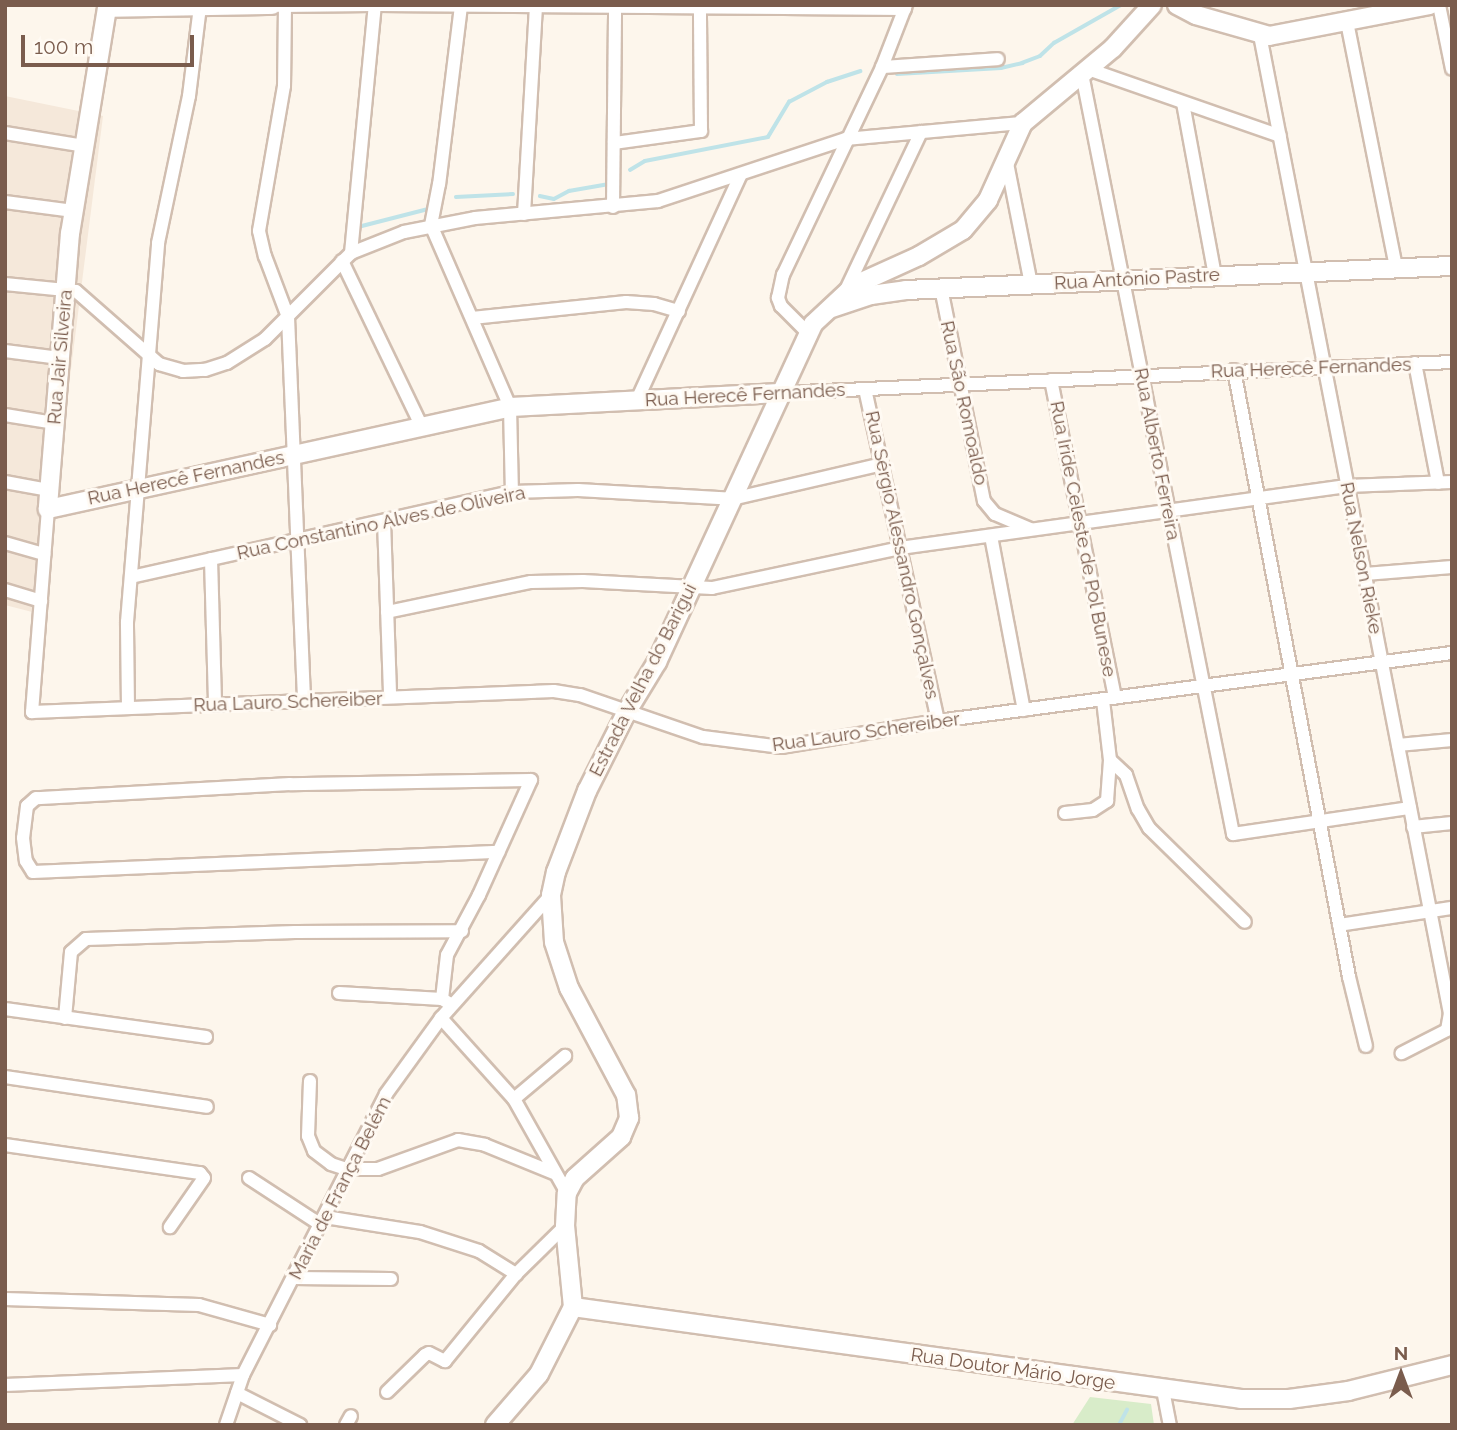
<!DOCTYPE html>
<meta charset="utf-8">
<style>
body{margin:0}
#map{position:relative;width:1457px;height:1430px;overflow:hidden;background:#fdf6ec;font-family:Raleway,sans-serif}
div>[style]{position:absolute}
.residential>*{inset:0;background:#f5e8da}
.green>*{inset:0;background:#d8ecc9}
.stream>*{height:3.5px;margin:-1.75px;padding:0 1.75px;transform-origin:1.75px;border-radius:1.75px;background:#bfe3e8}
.roads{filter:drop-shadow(2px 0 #d1beb0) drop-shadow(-2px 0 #d1beb0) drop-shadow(0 2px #d1beb0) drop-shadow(0 -2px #d1beb0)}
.street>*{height:12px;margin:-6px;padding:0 6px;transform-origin:6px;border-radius:6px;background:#fff}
.secondary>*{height:18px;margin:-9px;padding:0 9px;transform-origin:9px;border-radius:9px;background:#fff}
span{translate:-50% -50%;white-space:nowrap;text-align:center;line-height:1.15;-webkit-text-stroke:6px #fffaf3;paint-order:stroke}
.street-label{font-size:19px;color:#7a5c4d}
.frame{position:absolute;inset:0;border:7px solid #7a5c4d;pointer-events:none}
.north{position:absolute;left:1366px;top:1339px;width:70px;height:70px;-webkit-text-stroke:5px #fffaf3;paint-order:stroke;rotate:0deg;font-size:19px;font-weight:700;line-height:28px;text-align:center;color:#7a5c4d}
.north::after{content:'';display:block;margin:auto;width:24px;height:32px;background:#7a5c4d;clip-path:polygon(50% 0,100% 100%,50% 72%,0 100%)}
.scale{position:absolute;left:21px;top:35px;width:173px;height:32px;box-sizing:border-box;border:4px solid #7a5c4d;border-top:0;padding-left:9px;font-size:21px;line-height:24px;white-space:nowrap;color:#7a5c4d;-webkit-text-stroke:5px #fffaf3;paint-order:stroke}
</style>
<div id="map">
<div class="residential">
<div style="clip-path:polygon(5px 96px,103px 116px,40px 614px,5px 605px)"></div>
</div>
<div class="green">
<div style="clip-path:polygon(1090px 1397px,1151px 1404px,1154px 1425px,1072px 1425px)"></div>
</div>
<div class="stream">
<div style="left:897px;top:74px;width:104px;rotate:-3.3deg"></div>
<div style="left:1001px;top:68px;width:22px;rotate:-13deg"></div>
<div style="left:1022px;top:63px;width:19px;rotate:-21deg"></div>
<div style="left:1040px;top:56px;width:19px;rotate:-43deg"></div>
<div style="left:1054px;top:43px;width:77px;rotate:-29.6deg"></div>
<div style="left:630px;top:170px;width:17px;rotate:-31deg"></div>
<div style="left:645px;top:161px;width:125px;rotate:-11deg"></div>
<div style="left:768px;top:137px;width:41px;rotate:-59deg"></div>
<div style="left:789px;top:102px;width:43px;rotate:-27.8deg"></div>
<div style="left:827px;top:82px;width:35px;rotate:-18deg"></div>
<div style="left:540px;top:196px;width:14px;rotate:12deg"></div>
<div style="left:554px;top:199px;width:17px;rotate:-28deg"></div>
<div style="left:569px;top:191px;width:36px;rotate:-10deg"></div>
<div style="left:456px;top:197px;width:57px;rotate:-3deg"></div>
<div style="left:362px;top:226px;width:68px;rotate:-14.4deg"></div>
<div style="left:1119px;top:1425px;width:17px;rotate:-62deg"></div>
</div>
<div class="roads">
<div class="street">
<div style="left:379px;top:5px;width:526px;rotate:0.44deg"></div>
<div style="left:1439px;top:5px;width:65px;rotate:78.5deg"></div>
<div style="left:280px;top:6px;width:92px;rotate:-0.6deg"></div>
<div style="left:285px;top:6px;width:80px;rotate:90.7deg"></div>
<div style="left:284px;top:86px;width:147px;rotate:99.8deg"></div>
<div style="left:259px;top:231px;width:26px;rotate:77deg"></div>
<div style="left:265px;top:256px;width:65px;rotate:69.3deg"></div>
<div style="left:288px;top:317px;width:384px;rotate:87.6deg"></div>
<div style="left:461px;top:6px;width:179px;rotate:97deg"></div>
<div style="left:439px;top:184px;width:42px;rotate:101deg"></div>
<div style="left:431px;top:225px;width:198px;rotate:66.5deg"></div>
<div style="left:510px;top:407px;width:85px;rotate:88.7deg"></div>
<div style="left:1347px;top:22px;width:251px;rotate:78.7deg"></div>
<div style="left:1260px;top:35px;width:996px;rotate:79.01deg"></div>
<div style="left:1450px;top:1013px;width:17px;rotate:100deg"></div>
<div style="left:1447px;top:1030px;width:51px;rotate:152.9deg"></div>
<div style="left:882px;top:67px;width:116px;rotate:-3.9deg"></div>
<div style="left:1088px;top:69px;width:203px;rotate:19.2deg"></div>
<div style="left:1082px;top:74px;width:775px;rotate:78.76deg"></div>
<div style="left:1233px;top:834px;width:179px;rotate:-8.4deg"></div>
<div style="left:1183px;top:103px;width:176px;rotate:79.5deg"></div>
<div style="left:5px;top:133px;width:80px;rotate:9.3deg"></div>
<div style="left:614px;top:143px;width:88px;rotate:-7.9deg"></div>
<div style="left:701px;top:131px;width:123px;rotate:-90.5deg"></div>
<div style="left:1006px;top:158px;width:128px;rotate:78.8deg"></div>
<div style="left:5px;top:202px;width:69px;rotate:7.5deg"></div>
<div style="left:613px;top:207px;width:200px;rotate:-89.4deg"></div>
<div style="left:524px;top:214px;width:208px;rotate:-86.7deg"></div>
<div style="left:351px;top:253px;width:249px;rotate:-84.5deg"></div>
<div style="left:342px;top:261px;width:184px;rotate:64.3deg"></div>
<div style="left:5px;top:284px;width:71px;rotate:5.6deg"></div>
<div style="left:76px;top:291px;width:111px;rotate:41.3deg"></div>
<div style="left:159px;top:364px;width:25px;rotate:16deg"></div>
<div style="left:183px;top:371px;width:22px;rotate:-3deg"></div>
<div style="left:205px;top:370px;width:23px;rotate:-18deg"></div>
<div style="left:227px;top:363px;width:45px;rotate:-32.3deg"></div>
<div style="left:265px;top:339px;width:122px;rotate:-45deg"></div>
<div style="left:351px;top:253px;width:57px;rotate:-21.6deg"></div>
<div style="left:404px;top:232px;width:72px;rotate:-11.2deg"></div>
<div style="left:475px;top:218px;width:184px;rotate:-5.3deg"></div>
<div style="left:658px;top:201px;width:198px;rotate:-18.3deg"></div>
<div style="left:846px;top:139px;width:178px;rotate:-5.2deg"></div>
<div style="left:941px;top:288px;width:217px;rotate:78.6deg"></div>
<div style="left:984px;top:501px;width:17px;rotate:50deg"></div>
<div style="left:995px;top:514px;width:39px;rotate:23deg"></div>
<div style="left:846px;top:290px;width:175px;rotate:-64.6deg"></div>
<div style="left:472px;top:318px;width:155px;rotate:-5.9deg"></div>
<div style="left:626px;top:302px;width:28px;rotate:4deg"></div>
<div style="left:654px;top:304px;width:26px;rotate:16deg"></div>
<div style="left:808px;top:333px;width:38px;rotate:-135deg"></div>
<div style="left:781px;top:306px;width:9px;rotate:-111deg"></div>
<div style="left:778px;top:298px;width:24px;rotate:-78deg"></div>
<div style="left:783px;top:275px;width:230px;rotate:-64.5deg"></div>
<div style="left:882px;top:67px;width:66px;rotate:-68.8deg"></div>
<div style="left:5px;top:351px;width:55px;rotate:7.3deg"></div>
<div style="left:1415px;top:363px;width:122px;rotate:79.1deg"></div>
<div style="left:1234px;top:370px;width:618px;rotate:79.27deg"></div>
<div style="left:1349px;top:977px;width:71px;rotate:76.2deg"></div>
<div style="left:1051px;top:380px;width:324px;rotate:78.6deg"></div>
<div style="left:865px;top:389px;width:340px;rotate:77.6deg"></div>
<div style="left:780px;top:393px;width:673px;rotate:-2.64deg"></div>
<div style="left:637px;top:400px;width:247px;rotate:-65.3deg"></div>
<div style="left:5px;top:415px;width:51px;rotate:9.1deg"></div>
<div style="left:5px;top:482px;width:45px;rotate:10.3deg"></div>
<div style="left:48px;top:509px;width:204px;rotate:94.5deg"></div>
<div style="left:32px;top:712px;width:522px;rotate:-2.3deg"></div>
<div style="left:554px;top:691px;width:26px;rotate:9deg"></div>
<div style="left:580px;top:695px;width:130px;rotate:18.9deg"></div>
<div style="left:703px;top:737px;width:79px;rotate:7.3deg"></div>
<div style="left:781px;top:747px;width:159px;rotate:-9.4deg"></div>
<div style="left:938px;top:721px;width:518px;rotate:-7.54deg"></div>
<div style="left:384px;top:521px;width:176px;rotate:88deg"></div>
<div style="left:991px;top:536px;width:177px;rotate:79.3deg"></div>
<div style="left:5px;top:543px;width:41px;rotate:15.8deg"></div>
<div style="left:211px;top:559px;width:146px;rotate:88.4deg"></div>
<div style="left:1365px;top:574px;width:87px;rotate:-4.6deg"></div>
<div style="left:131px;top:577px;width:390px;rotate:-12.6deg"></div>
<div style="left:512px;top:492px;width:66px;rotate:-1.7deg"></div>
<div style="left:578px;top:490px;width:154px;rotate:3.3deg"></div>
<div style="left:732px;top:499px;width:154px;rotate:-13.1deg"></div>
<div style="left:5px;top:590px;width:38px;rotate:17deg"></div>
<div style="left:387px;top:612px;width:147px;rotate:-11.8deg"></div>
<div style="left:531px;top:582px;width:52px;rotate:-1.1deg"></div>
<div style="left:583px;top:581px;width:129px;rotate:3.1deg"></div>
<div style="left:712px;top:588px;width:192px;rotate:-12deg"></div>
<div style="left:900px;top:548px;width:451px;rotate:-7.9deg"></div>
<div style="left:1347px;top:486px;width:105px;rotate:-2.2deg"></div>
<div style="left:128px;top:708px;width:86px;rotate:-90.7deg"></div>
<div style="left:127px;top:622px;width:380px;rotate:-85.3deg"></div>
<div style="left:158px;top:243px;width:150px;rotate:-78.1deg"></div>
<div style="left:189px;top:96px;width:90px;rotate:-83deg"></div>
<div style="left:1398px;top:745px;width:54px;rotate:-5.3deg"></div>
<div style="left:1110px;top:760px;width:22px;rotate:43deg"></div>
<div style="left:1126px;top:775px;width:36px;rotate:71deg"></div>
<div style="left:1138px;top:809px;width:22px;rotate:60deg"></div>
<div style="left:1149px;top:828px;width:134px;rotate:44.4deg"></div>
<div style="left:1065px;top:813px;width:28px;rotate:-6deg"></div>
<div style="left:1093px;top:810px;width:17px;rotate:-33deg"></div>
<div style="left:1107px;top:801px;width:41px;rotate:-85.8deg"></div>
<div style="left:1110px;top:760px;width:60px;rotate:-96.7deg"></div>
<div style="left:1413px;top:827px;width:39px;rotate:-6deg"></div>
<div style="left:1339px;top:925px;width:114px;rotate:-8.6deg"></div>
<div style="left:339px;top:993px;width:103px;rotate:3.3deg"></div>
<div style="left:452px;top:1005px;width:12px;rotate:-149deg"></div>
<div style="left:442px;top:999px;width:44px;rotate:-83.5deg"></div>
<div style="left:447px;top:955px;width:68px;rotate:-61.9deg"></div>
<div style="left:479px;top:895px;width:126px;rotate:-65.7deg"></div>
<div style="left:531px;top:780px;width:241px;rotate:179deg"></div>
<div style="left:290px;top:784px;width:254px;rotate:176.8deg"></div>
<div style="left:36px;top:798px;width:12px;rotate:138deg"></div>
<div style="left:27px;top:806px;width:32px;rotate:97deg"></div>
<div style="left:23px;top:838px;width:23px;rotate:83deg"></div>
<div style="left:26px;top:861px;width:13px;rotate:58deg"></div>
<div style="left:33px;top:872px;width:466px;rotate:-2.5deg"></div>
<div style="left:5px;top:1009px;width:203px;rotate:7.9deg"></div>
<div style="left:65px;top:1018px;width:66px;rotate:-84.8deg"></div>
<div style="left:71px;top:952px;width:20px;rotate:-41deg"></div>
<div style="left:86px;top:939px;width:209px;rotate:-1.9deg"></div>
<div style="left:295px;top:932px;width:167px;rotate:-0.3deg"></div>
<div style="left:441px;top:1018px;width:109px;rotate:48deg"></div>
<div style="left:514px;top:1099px;width:108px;rotate:60.6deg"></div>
<div style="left:5px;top:1077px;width:204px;rotate:8.4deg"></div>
<div style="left:310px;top:1081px;width:55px;rotate:92.1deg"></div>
<div style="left:308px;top:1136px;width:16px;rotate:68deg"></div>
<div style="left:314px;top:1151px;width:21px;rotate:37deg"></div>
<div style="left:331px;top:1164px;width:16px;rotate:18deg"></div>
<div style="left:346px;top:1169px;width:32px"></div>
<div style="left:378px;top:1169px;width:85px;rotate:-19.9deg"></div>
<div style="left:458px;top:1140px;width:27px;rotate:10deg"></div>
<div style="left:485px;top:1145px;width:74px;rotate:22.1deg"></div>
<div style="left:514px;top:1099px;width:67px;rotate:-40.1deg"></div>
<div style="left:5px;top:1145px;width:197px;rotate:8.2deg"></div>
<div style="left:200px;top:1173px;width:6px;rotate:51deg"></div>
<div style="left:204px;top:1178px;width:60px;rotate:124.8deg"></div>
<div style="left:249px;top:1178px;width:86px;rotate:33.1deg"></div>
<div style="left:325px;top:1217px;width:96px;rotate:9deg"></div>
<div style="left:420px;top:1232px;width:62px;rotate:17.9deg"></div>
<div style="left:479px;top:1251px;width:44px;rotate:31.9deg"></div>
<div style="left:294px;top:1278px;width:97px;rotate:0.6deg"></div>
<div style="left:5px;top:1299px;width:194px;rotate:1.8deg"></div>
<div style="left:199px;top:1305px;width:74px;rotate:15.7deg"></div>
<div style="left:5px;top:1385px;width:238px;rotate:-2.4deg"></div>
<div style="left:243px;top:1375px;width:315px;rotate:-63deg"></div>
<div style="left:386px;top:1094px;width:94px;rotate:-54.1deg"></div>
<div style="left:441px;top:1018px;width:165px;rotate:-48.2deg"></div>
<div style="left:1163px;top:1390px;width:36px;rotate:79deg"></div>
<div style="left:387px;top:1392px;width:53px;rotate:-44.2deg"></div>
<div style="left:425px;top:1355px;width:4px;rotate:-27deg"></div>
<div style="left:429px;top:1353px;width:18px;rotate:27deg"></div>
<div style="left:445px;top:1361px;width:112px;rotate:-50.8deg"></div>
<div style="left:516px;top:1274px;width:69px;rotate:-44.4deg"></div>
<div style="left:237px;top:1393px;width:71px;rotate:26.9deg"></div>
<div style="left:226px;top:1425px;width:53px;rotate:-71.2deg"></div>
<div style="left:346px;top:1425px;width:10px;rotate:-61deg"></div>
</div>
<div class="secondary">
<div style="left:272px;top:5px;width:165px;rotate:179deg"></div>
<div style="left:107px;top:8px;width:228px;rotate:99.3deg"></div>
<div style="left:70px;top:233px;width:277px;rotate:94.6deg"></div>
<div style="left:48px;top:509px;width:473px;rotate:-12.4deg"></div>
<div style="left:510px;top:407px;width:270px;rotate:-3deg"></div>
<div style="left:1177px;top:5px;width:21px;rotate:28deg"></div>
<div style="left:1196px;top:15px;width:76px;rotate:16deg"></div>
<div style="left:1269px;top:36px;width:164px;rotate:-10.9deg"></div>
<div style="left:832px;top:308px;width:41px;rotate:-18.4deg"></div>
<div style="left:871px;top:295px;width:35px;rotate:-8deg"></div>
<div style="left:906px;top:290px;width:547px;rotate:-2.52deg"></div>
<div style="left:573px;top:1307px;width:674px;rotate:7.84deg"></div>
<div style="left:1241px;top:1399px;width:48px"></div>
<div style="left:1289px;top:1399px;width:60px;rotate:-7.7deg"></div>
<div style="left:1348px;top:1391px;width:107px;rotate:-14deg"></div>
<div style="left:495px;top:1425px;width:67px;rotate:-49.2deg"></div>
<div style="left:539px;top:1374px;width:75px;rotate:-63.1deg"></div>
<div style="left:573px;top:1307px;width:81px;rotate:-95.6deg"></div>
<div style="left:565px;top:1226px;width:33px;rotate:-87deg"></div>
<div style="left:567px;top:1193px;width:17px;rotate:-62deg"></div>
<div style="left:575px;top:1178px;width:62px;rotate:-41.7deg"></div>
<div style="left:621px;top:1137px;width:21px;rotate:-67deg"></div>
<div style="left:629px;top:1118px;width:23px;rotate:-97deg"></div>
<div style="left:626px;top:1095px;width:121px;rotate:-118deg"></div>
<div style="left:569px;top:988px;width:48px;rotate:-108.1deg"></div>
<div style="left:554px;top:942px;width:47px;rotate:-93.7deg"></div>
<div style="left:551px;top:895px;width:24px;rotate:-78deg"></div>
<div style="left:556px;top:872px;width:87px;rotate:-69.1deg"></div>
<div style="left:587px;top:791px;width:87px;rotate:-63.4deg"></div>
<div style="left:626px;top:713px;width:60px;rotate:-58.7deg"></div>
<div style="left:657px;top:662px;width:372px;rotate:-65.2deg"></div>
<div style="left:813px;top:324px;width:57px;rotate:-42.9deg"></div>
<div style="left:855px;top:285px;width:70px;rotate:-24.4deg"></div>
<div style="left:919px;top:256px;width:51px;rotate:-30.6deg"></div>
<div style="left:963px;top:230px;width:39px;rotate:-50deg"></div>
<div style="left:988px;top:200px;width:85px;rotate:-65.6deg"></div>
<div style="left:1023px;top:123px;width:117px;rotate:-39.8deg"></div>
<div style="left:1113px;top:48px;width:58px;rotate:-47.8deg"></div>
</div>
</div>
<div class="street-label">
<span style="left:1137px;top:279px;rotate:-3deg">Rua Antônio Pastre</span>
<span style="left:60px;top:357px;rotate:-85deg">Rua Jair Silveira</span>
<span style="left:1311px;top:368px;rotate:-2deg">Rua Herecê Fernandes</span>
<span style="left:745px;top:395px;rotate:-3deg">Rua Herecê Fernandes</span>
<span style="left:964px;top:403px;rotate:78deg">Rua São Romoaldo</span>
<span style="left:1157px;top:454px;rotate:79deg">Rua Alberto Ferreira</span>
<span style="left:186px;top:478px;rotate:-12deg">Rua Herecê Fernandes</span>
<span style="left:381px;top:523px;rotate:-12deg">Rua Constantino Alves de Oliveira</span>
<span style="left:1083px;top:539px;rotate:79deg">Rua Iride Celeste de Pol Bunese</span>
<span style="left:902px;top:555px;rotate:78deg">Rua Sérgio Alessandro Gonçalves</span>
<span style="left:1361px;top:558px;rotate:79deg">Rua Nelson Rieke</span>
<span style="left:643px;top:680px;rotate:-63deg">Estrada Velha do Barigui</span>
<span style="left:288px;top:702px;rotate:-2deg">Rua Lauro Schereiber</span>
<span style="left:866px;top:732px;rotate:-8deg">Rua Lauro Schereiber</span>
<span style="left:340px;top:1188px;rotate:-63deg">Maria de França Belém</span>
<span style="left:1013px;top:1369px;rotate:8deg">Rua Doutor Mário Jorge</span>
</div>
<div class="frame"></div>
<div class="north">N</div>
<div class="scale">100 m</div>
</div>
